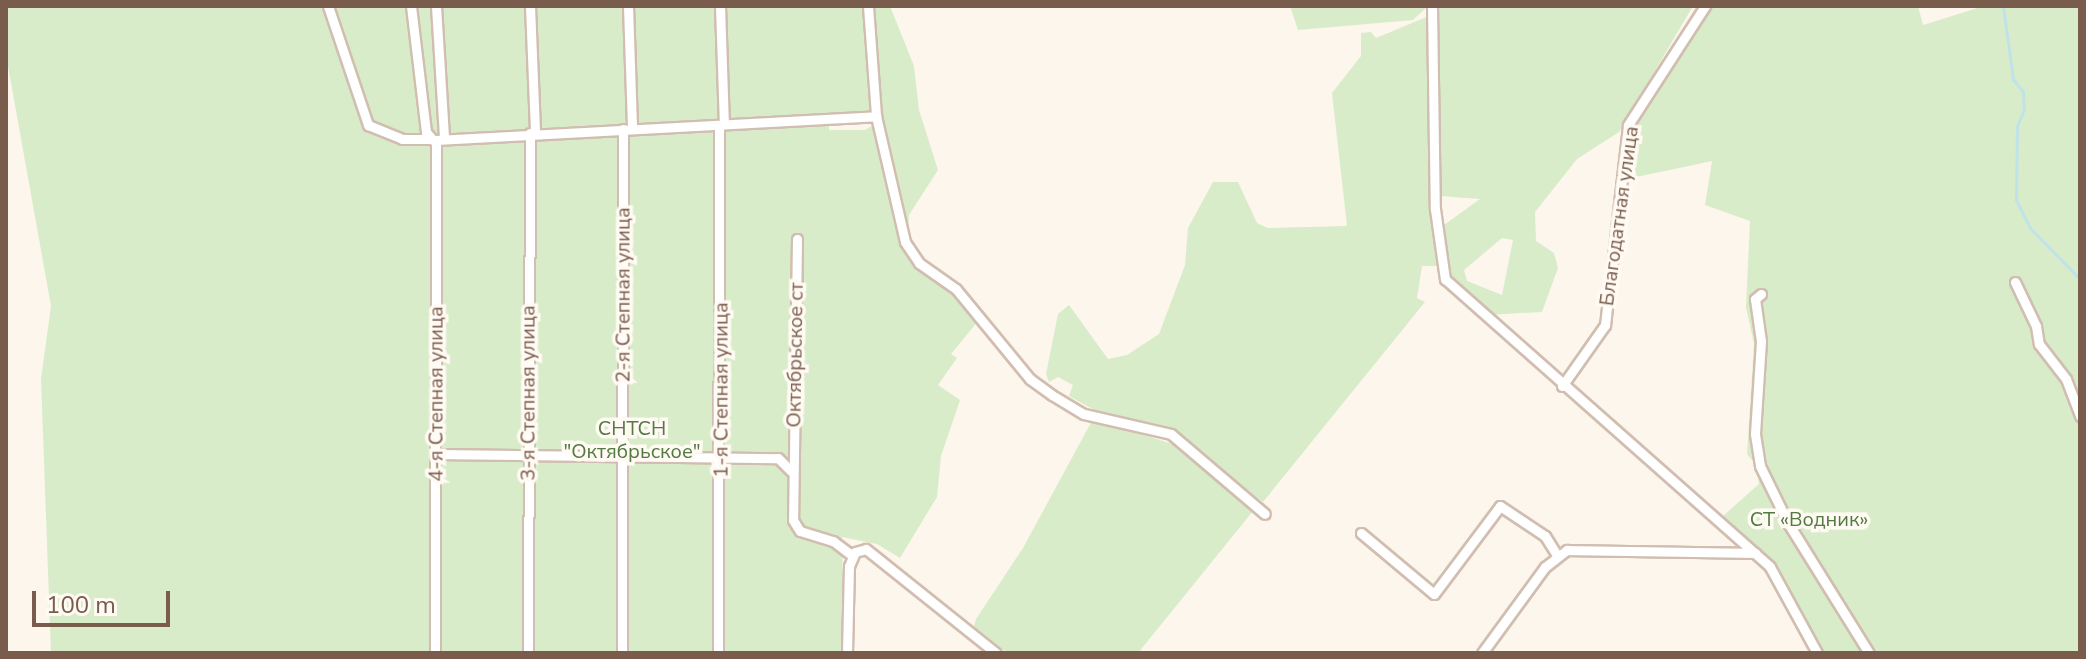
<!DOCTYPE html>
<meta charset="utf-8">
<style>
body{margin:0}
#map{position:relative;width:2086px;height:659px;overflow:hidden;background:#fdf6ec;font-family:"Nunito Sans",sans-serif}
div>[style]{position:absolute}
.green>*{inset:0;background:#d8ecc9}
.stream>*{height:3px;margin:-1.5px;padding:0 1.5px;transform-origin:1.5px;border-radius:1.5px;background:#bfe3e8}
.roads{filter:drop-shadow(2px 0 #d1beb0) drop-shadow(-2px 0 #d1beb0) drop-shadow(0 2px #d1beb0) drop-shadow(0 -2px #d1beb0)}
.minor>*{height:9px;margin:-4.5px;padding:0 4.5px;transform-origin:4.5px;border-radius:4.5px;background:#fff}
span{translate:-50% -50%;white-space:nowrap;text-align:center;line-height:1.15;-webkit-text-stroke:7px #fffaf3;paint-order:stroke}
.street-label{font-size:20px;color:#7a5c4d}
.park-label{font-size:20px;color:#537a41}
.frame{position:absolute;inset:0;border:8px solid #7a5c4d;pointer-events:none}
.scale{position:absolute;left:32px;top:591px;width:138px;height:36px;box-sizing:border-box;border:4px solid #7a5c4d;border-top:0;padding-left:10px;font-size:24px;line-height:28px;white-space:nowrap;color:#7a5c4d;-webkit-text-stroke:6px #fffaf3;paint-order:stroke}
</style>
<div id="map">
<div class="green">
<div style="clip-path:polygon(6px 6px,862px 6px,874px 119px,829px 123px,829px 130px,865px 130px,875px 124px,903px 243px,954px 291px,978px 321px,951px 354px,957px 358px,938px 385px,960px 400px,941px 456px,937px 497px,900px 558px,877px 544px,842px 537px,844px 653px,51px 653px,41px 379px,51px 306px,6px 55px)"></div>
<div style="clip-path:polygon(871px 6px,890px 6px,914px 66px,919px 110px,938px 170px,909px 215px,908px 236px,880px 115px)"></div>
<div style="clip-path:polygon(1290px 6px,1428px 6px,1413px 20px,1298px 30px)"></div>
<div style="clip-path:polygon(evenodd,1439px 6px,1693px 6px,1619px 132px,1577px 159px,1535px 212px,1536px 241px,1554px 253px,1558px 268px,1542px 312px,1487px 315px,1449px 279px,1444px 225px,1480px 199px,1440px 196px,1439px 6px,1502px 238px,1513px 240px,1502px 295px,1467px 281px,1464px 270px,1502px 238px)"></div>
<div style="clip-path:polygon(1711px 6px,1918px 6px,1923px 25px,1984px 6px,2080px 6px,2080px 653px,1821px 653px,1794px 597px,1769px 563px,1722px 517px,1759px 484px,1756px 465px,1747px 454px,1754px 344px,1746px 307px,1750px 221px,1705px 205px,1712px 161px,1627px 179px,1633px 127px)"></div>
<div style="clip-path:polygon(1429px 16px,1427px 80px,1439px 256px,1437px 266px,1422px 266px,1417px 298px,1425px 302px,1263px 502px,1165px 426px,1098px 412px,1069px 396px,1073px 385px,1058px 377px,1049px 382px,1046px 374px,1058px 314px,1069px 305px,1108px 359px,1127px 355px,1159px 334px,1185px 265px,1188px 228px,1213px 182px,1238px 182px,1257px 223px,1268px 228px,1347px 226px,1332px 93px,1361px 56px,1361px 33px,1371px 32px,1376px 38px)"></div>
<div style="clip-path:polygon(1093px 419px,1182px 447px,1253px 511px,1138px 653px,1007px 653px,974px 626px,976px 619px,1023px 548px)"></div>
</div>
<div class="stream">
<div style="left:2003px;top:6px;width:74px;rotate:82.2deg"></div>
<div style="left:2013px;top:79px;width:16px;rotate:52deg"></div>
<div style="left:2023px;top:92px;width:17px;rotate:87deg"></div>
<div style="left:2024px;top:109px;width:18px;rotate:112deg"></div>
<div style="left:2017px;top:126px;width:74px;rotate:90.8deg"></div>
<div style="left:2016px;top:200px;width:31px;rotate:63deg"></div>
<div style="left:2030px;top:228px;width:71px;rotate:45.6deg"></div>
</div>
<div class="roads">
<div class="minor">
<div style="left:328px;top:6px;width:126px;rotate:71.4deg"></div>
<div style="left:368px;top:125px;width:37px;rotate:22deg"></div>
<div style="left:402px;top:139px;width:27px"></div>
<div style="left:411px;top:6px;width:127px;rotate:83.2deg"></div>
<div style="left:426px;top:132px;width:11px;rotate:49deg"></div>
<div style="left:436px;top:6px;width:132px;rotate:86.5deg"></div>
<div style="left:530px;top:6px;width:127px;rotate:87.7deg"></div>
<div style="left:628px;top:6px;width:123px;rotate:88.1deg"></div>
<div style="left:720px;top:6px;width:118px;rotate:88.1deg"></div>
<div style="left:868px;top:6px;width:110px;rotate:85.8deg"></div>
<div style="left:876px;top:116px;width:129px;rotate:77deg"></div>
<div style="left:905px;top:242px;width:25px;rotate:56deg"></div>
<div style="left:919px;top:263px;width:45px;rotate:35.1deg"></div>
<div style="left:956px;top:289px;width:117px;rotate:50.6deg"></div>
<div style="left:1030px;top:379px;width:27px;rotate:36deg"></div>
<div style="left:1052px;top:395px;width:37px;rotate:31deg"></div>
<div style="left:1084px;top:414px;width:89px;rotate:12.9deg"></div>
<div style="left:1171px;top:434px;width:123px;rotate:40.4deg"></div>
<div style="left:1432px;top:6px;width:203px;rotate:89.2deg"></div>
<div style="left:1435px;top:209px;width:71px;rotate:81.9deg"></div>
<div style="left:1445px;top:279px;width:434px;rotate:41.5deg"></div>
<div style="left:1770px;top:567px;width:98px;rotate:61.3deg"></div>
<div style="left:797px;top:239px;width:281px;rotate:90.8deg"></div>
<div style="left:793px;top:520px;width:13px;rotate:58deg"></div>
<div style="left:800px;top:531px;width:34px;rotate:17deg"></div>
<div style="left:833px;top:541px;width:25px;rotate:37deg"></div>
<div style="left:2015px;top:282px;width:49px;rotate:64.5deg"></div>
<div style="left:2036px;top:326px;width:18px;rotate:81deg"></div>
<div style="left:2039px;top:344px;width:44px;rotate:52.4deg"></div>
<div style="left:2066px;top:379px;width:40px;rotate:69deg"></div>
<div style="left:1761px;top:294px;width:8px;rotate:140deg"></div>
<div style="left:1755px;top:299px;width:42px;rotate:81.9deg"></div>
<div style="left:1761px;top:341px;width:93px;rotate:93.7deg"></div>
<div style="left:1755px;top:434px;width:32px;rotate:81deg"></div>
<div style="left:1760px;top:466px;width:64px;rotate:63.8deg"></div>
<div style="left:1788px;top:523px;width:153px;rotate:58.1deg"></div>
<div style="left:1562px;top:386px;width:75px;rotate:-54.8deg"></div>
<div style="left:1605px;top:325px;width:201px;rotate:-83.4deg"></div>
<div style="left:1628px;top:125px;width:142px;rotate:-57.1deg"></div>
<div style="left:436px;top:454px;width:342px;rotate:0.7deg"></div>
<div style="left:778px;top:458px;width:18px;rotate:45deg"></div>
<div style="left:1361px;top:533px;width:95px;rotate:39.9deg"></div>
<div style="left:1434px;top:594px;width:110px;rotate:-53.1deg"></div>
<div style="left:1500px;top:506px;width:54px;rotate:33.7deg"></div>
<div style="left:1545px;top:536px;width:22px;rotate:58deg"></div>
<div style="left:435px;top:653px;width:513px;rotate:-89.89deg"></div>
<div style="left:436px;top:140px;width:441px;rotate:-3.1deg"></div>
<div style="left:528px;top:653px;width:520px;rotate:-89.78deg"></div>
<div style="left:622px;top:653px;width:524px;rotate:-89.89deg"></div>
<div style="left:718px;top:653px;width:526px;rotate:-89.89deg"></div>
<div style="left:847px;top:653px;width:87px;rotate:-88.7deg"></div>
<div style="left:849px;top:566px;width:15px;rotate:-67deg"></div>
<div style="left:855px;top:552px;width:11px;rotate:-15deg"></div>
<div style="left:866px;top:549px;width:166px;rotate:38.7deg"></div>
<div style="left:1482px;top:653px;width:107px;rotate:-53.8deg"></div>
<div style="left:1545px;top:567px;width:28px;rotate:-38deg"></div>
<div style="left:1567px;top:550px;width:188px;rotate:0.9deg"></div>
</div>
</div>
<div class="street-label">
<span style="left:1619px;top:216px;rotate:-82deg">Благодатная улица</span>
<span style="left:623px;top:295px;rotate:-90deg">2-я Степная улица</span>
<span style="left:795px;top:355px;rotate:-89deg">Октябрьское ст</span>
<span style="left:721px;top:390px;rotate:-90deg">1-я Степная улица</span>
<span style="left:528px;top:393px;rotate:-90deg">3-я Степная улица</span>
<span style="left:436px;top:394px;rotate:-90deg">4-я Степная улица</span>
</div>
<div class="park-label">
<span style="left:632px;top:440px">СНТСН<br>"Октябрьское"</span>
<span style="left:1809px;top:519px">СТ «Водник»</span>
</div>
<div class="frame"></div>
<div class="scale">100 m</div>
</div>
